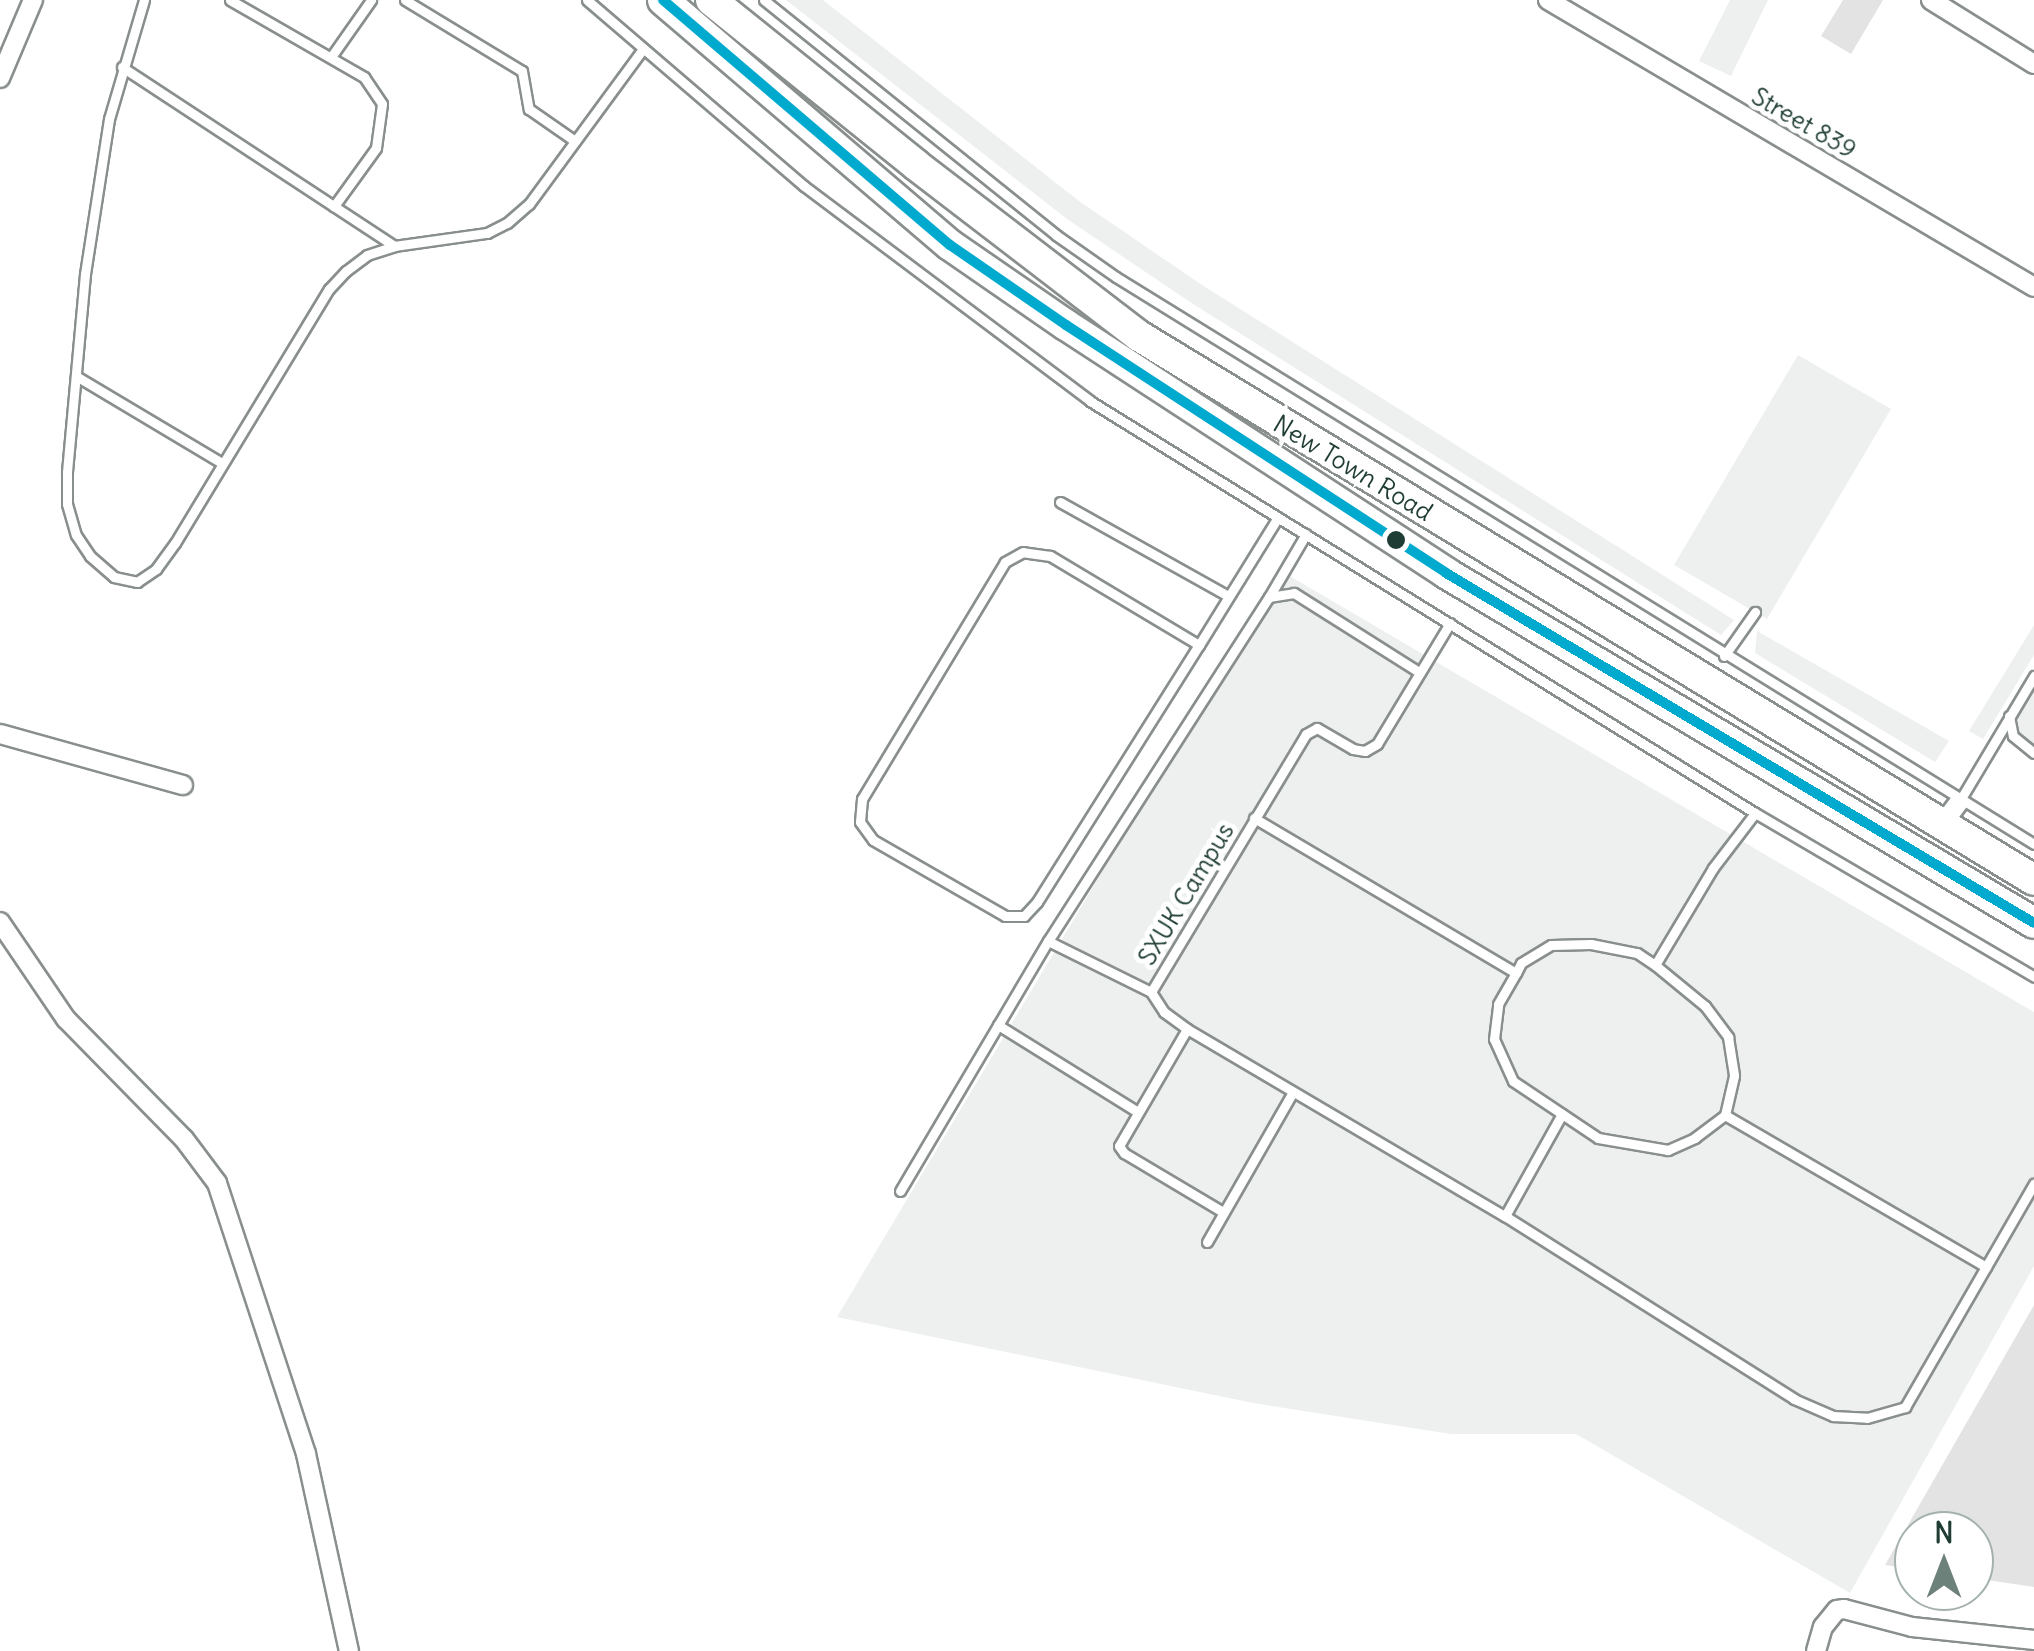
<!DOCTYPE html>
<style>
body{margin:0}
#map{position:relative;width:2034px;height:1651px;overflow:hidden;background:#fff;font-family:Delius,sans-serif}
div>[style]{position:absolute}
.built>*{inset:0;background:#edf0ef}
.building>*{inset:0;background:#e2e3e2}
.roads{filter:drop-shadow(2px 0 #898f8d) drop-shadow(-2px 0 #898f8d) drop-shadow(0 2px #898f8d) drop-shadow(0 -2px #898f8d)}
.service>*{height:9px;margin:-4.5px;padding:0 4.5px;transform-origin:4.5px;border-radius:4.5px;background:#fff}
.minor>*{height:18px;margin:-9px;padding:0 9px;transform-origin:9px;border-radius:9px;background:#fff}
.primary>*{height:30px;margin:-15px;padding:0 15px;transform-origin:15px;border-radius:15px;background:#fff}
.bus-1>*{height:10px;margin:-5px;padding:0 5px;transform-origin:5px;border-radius:5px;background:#00a9ce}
.dots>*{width:28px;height:28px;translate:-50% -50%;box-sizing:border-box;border:5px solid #fff;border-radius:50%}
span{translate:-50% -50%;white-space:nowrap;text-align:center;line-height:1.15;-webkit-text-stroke:10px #fff;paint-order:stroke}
.street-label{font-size:25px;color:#1f3d34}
.north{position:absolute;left:1894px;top:1511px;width:100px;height:100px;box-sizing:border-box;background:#fff;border:2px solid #a5b1ae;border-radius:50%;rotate:0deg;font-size:28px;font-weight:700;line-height:40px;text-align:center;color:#1f3d34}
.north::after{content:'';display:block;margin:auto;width:35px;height:45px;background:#6d817b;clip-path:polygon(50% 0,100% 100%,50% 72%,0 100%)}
</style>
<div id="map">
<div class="built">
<div style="clip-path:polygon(786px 0,823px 0,1079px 201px,1202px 285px,1734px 620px,1721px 635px,1190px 302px,1067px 219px)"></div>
<div style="clip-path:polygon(1730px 0,1768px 0,1731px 76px,1699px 61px)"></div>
<div style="clip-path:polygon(1798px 355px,1891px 409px,1767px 619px,1674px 565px)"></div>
<div style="clip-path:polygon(1281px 571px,2034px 1012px,2034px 1266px,1850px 1593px,1576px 1434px,1451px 1434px,1253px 1403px,837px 1317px)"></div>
<div style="clip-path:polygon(2034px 625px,2034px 655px,1983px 739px,1969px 731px)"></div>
<div style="clip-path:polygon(1757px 631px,1949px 741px,1935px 762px,1755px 653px)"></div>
<div style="clip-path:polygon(2034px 687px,2034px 748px,2018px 732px,2017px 718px)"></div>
</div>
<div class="building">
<div style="clip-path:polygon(1843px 0,1883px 0,1851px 54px,1821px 36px)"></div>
<div style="clip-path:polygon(2034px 1305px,2034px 1587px,1974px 1578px,1974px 1531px,1914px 1531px,1914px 1569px,1885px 1565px)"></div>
</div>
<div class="roads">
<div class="service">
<div style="left:144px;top:0;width:124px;rotate:106.4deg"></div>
<div style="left:109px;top:119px;width:157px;rotate:98.8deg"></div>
<div style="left:85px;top:274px;width:200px;rotate:95.2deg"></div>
<div style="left:67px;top:473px;width:31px;rotate:90deg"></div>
<div style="left:67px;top:504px;width:32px;rotate:74deg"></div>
<div style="left:76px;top:535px;width:25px;rotate:56deg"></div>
<div style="left:90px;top:556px;width:32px;rotate:41deg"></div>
<div style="left:114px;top:577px;width:24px;rotate:12deg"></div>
<div style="left:137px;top:582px;width:23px;rotate:-34deg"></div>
<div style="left:156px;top:569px;width:32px;rotate:-54deg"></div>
<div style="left:175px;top:543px;width:297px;rotate:-58.8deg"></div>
<div style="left:329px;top:289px;width:25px;rotate:-47deg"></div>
<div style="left:346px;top:271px;width:26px;rotate:-37deg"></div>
<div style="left:367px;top:255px;width:28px;rotate:-18deg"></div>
<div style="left:394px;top:246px;width:94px;rotate:-8deg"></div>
<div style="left:487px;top:233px;width:22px;rotate:-27deg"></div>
<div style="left:507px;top:223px;width:29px;rotate:-41deg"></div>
<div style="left:529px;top:204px;width:192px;rotate:-53.7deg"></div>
<div style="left:230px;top:0;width:155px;rotate:29.9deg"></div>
<div style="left:364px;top:77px;width:32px;rotate:56deg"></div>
<div style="left:382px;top:104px;width:44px;rotate:97.8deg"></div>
<div style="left:376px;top:148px;width:72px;rotate:125.9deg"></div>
<div style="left:405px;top:0;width:137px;rotate:31.3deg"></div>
<div style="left:522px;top:71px;width:39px;rotate:80deg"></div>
<div style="left:529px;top:109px;width:56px;rotate:34.8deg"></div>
<div style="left:587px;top:0;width:286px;rotate:40.6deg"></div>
<div style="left:804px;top:186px;width:358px;rotate:36.9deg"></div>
<div style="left:1090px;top:401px;width:782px;rotate:31.78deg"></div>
<div style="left:1755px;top:813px;width:324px;rotate:30.4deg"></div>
<div style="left:764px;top:0;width:375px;rotate:38.8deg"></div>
<div style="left:1056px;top:235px;width:73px;rotate:35deg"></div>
<div style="left:1116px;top:277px;width:1079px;rotate:31.7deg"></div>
<div style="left:331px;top:57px;width:70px;rotate:-54.9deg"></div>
<div style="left:122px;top:67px;width:326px;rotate:33.3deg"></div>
<div style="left:76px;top:376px;width:170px;rotate:30.8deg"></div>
<div style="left:1060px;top:502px;width:193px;rotate:29.2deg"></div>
<div style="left:1269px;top:597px;width:73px;rotate:-59.6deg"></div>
<div style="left:1450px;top:623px;width:141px;rotate:121.1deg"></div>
<div style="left:1377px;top:744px;width:14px;rotate:150deg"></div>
<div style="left:1365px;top:751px;width:12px;rotate:-171deg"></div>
<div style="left:1353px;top:749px;width:42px;rotate:-149.7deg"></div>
<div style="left:1317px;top:728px;width:13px;rotate:151deg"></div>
<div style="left:1306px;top:734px;width:301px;rotate:121deg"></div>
<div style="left:1151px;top:992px;width:24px;rotate:57deg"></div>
<div style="left:1164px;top:1012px;width:29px;rotate:36deg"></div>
<div style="left:1187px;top:1029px;width:369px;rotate:30.5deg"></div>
<div style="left:1199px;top:645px;width:174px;rotate:-149.1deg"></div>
<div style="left:1050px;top:556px;width:27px;rotate:-172deg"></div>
<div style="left:1023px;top:552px;width:21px;rotate:151deg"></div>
<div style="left:1005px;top:562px;width:277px;rotate:121.1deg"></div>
<div style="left:862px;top:799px;width:23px;rotate:95deg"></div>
<div style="left:860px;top:822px;width:22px;rotate:54deg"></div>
<div style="left:873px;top:840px;width:152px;rotate:29.9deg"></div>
<div style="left:1005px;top:916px;width:19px"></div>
<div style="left:1024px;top:916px;width:19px;rotate:-47deg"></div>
<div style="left:1037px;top:902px;width:304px;rotate:-57.8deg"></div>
<div style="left:1199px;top:645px;width:150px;rotate:-58.3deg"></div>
<div style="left:1724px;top:656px;width:54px;rotate:-54.8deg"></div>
<div style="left:2009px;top:716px;width:20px;rotate:79deg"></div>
<div style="left:2013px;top:736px;width:27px;rotate:39deg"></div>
<div style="left:1959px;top:802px;width:147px;rotate:-59.2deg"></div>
<div style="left:1254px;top:818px;width:304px;rotate:30.6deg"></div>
<div style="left:1048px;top:941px;width:115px;rotate:26.3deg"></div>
<div style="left:1591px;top:944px;width:47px;rotate:11.1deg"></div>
<div style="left:1637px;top:953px;width:22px;rotate:34deg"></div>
<div style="left:1655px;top:965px;width:65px;rotate:39.4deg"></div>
<div style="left:1705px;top:1006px;width:39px;rotate:53deg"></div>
<div style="left:1728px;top:1037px;width:39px;rotate:81deg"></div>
<div style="left:1734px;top:1076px;width:40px;rotate:103deg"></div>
<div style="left:1725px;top:1115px;width:38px;rotate:143deg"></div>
<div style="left:1695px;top:1138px;width:30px;rotate:156deg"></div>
<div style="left:1668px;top:1150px;width:71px;rotate:-170.3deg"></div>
<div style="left:1598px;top:1138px;width:102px;rotate:-146.2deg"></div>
<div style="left:1513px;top:1081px;width:46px;rotate:-114.3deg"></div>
<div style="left:1494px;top:1039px;width:35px;rotate:-83deg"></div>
<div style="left:1498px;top:1004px;width:36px;rotate:-60deg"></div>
<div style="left:1516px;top:973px;width:11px;rotate:-63deg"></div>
<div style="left:1521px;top:963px;width:35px;rotate:-31deg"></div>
<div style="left:1551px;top:945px;width:40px;rotate:-1.4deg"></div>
<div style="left:1655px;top:965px;width:113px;rotate:-59.1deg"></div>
<div style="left:1713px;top:868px;width:69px;rotate:-52.6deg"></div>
<div style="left:998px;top:1025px;width:165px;rotate:31.9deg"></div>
<div style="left:1187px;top:1029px;width:135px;rotate:120.2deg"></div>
<div style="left:1119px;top:1146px;width:9px;rotate:54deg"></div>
<div style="left:1124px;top:1153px;width:115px;rotate:30.8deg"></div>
<div style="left:1562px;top:1114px;width:117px;rotate:119.2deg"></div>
<div style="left:1505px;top:1216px;width:342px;rotate:32.3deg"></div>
<div style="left:1794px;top:1399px;width:43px;rotate:23.6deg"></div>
<div style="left:1833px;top:1416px;width:34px;rotate:3deg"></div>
<div style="left:1867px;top:1418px;width:40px;rotate:-16deg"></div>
<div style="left:1905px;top:1407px;width:258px;rotate:-60deg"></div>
<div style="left:1725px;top:1115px;width:302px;rotate:30.2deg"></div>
<div style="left:900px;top:1191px;width:291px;rotate:-59.4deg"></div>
<div style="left:1048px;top:941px;width:409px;rotate:-57.3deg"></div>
<div style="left:1269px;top:597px;width:25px;rotate:-9deg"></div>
<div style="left:1294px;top:593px;width:148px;rotate:32.3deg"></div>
<div style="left:1207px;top:1242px;width:173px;rotate:-60.2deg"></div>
</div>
<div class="minor">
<div style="left:1548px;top:0;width:564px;rotate:30.56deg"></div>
<div style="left:1931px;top:0;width:121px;rotate:31.9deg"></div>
<div style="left:0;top:78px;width:85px;rotate:-67.1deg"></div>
<div style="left:0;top:734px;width:190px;rotate:15.6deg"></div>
<div style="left:1941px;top:826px;width:30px;rotate:-53deg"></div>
<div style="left:0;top:922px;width:117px;rotate:55.8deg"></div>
<div style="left:66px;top:1019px;width:168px;rotate:45.5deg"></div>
<div style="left:184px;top:1139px;width:55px;rotate:53.1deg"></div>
<div style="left:217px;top:1183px;width:285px;rotate:71.8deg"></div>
<div style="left:306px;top:1454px;width:202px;rotate:77.7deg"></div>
<div style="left:1816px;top:1651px;width:25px;rotate:-74deg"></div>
<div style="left:1823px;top:1627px;width:22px;rotate:-51deg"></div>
<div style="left:1837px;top:1610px;width:7px;rotate:-8deg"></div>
<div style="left:1844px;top:1609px;width:70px;rotate:14.8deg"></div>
<div style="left:1912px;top:1627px;width:123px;rotate:6.1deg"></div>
</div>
<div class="primary">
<div style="left:663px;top:0;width:377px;rotate:40.5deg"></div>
<div style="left:950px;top:245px;width:141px;rotate:34.6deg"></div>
<div style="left:1066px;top:325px;width:454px;rotate:33.1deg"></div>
<div style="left:1446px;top:573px;width:684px;rotate:30.76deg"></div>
<div style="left:711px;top:0;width:263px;rotate:38.8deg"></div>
<div style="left:916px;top:165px;width:281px;rotate:37.5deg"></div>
<div style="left:1139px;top:336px;width:1047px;rotate:31.29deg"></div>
</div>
</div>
<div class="bus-1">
<div style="left:663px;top:0;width:377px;rotate:40.5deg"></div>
<div style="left:950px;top:245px;width:141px;rotate:34.6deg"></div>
<div style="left:1066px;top:325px;width:454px;rotate:33.1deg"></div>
<div style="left:1446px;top:573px;width:684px;rotate:30.76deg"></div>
</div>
<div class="dots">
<div style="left:1396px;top:540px;background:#1f3d34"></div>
</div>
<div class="street-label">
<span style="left:1804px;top:123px;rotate:30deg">Street 839</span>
<span style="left:1353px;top:468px;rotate:31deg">New Town Road</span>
<span style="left:1186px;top:894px;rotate:-59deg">SXUK Campus</span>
</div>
<div class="north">N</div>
</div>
